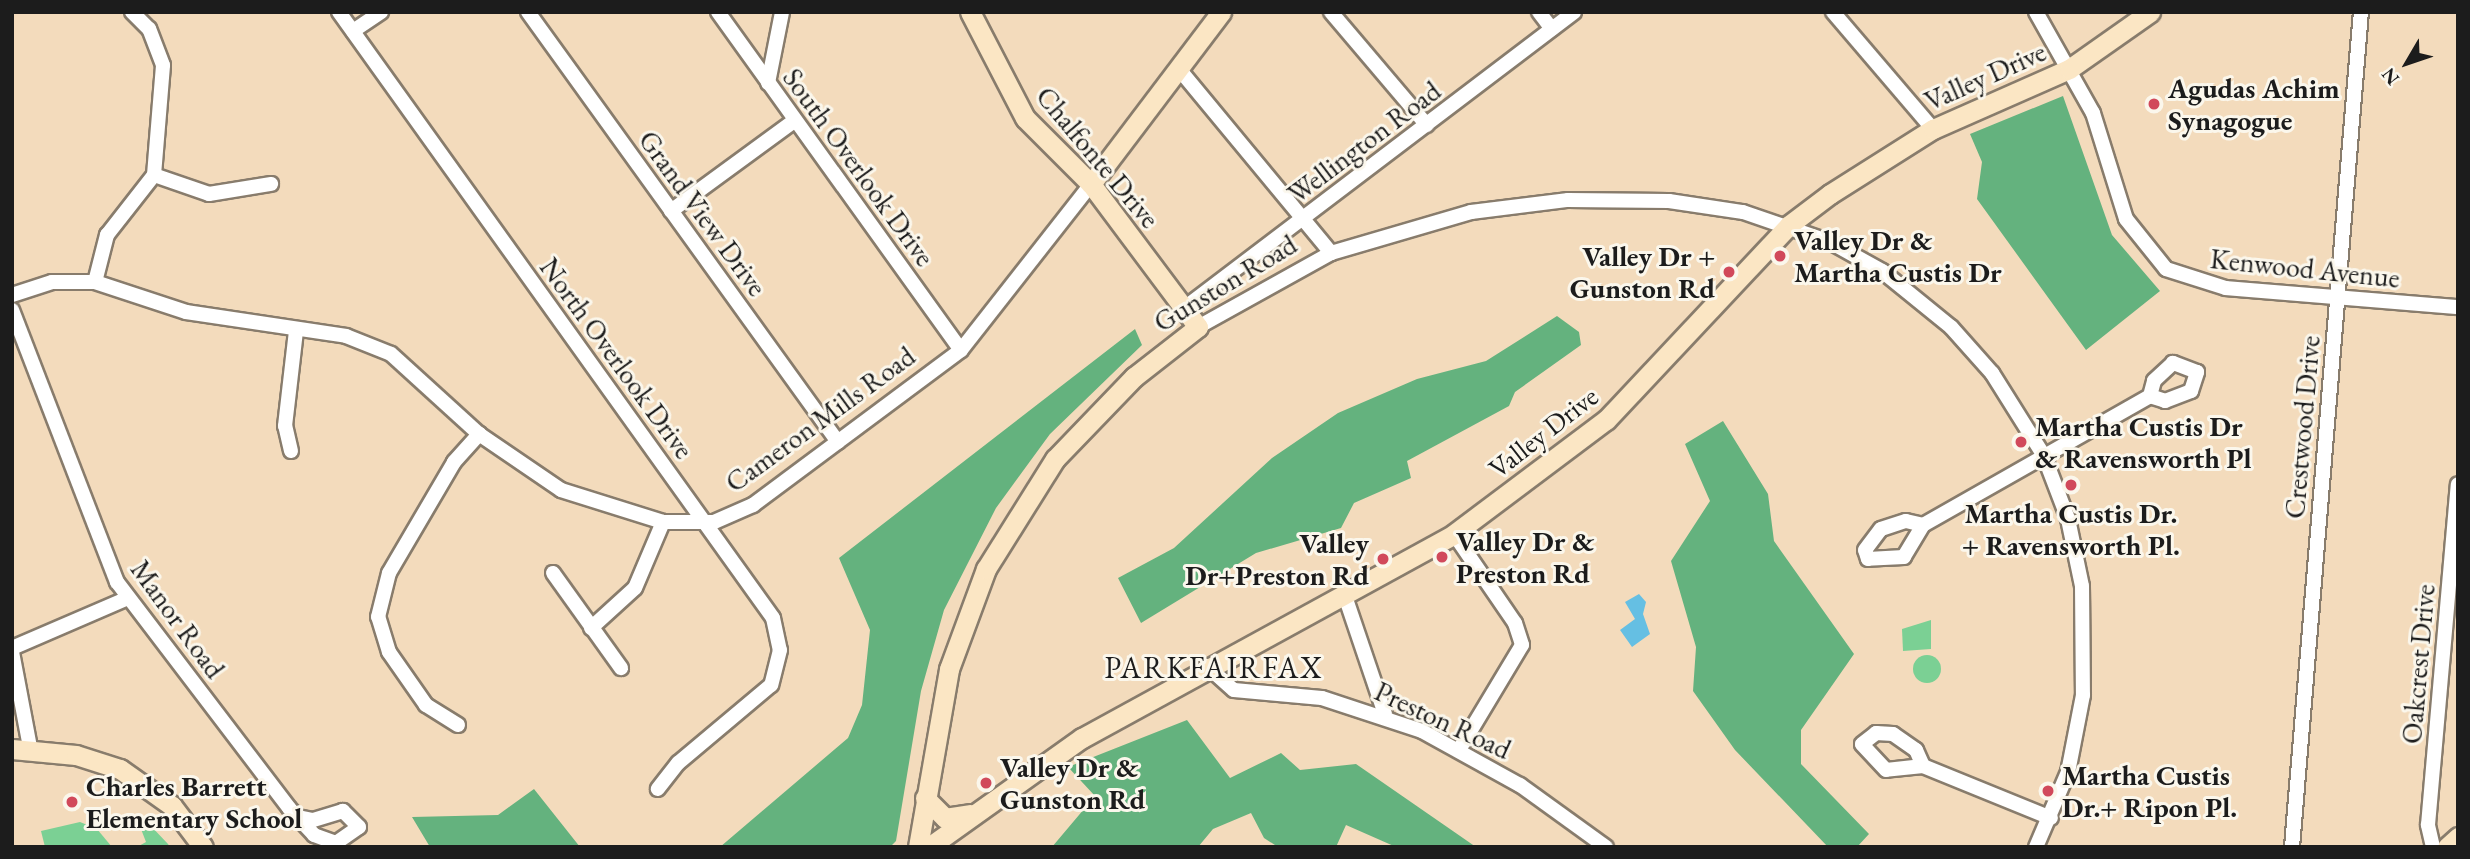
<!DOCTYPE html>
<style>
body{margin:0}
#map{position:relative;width:2470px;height:859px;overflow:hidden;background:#f3dbbc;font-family:"EB Garamond",serif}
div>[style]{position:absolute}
.green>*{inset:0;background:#7bd094}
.round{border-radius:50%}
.forest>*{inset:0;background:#64b27e}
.water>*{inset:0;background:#65bfe3}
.roads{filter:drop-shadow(2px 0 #887c6c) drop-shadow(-2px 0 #887c6c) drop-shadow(0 2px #887c6c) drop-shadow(0 -2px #887c6c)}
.street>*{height:14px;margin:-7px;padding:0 7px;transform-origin:7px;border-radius:7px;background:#fff}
.secondary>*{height:19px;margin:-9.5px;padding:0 9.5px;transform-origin:9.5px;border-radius:9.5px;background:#fbe6c4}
.dots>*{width:19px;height:19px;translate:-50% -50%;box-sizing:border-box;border:4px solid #fbf7ec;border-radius:50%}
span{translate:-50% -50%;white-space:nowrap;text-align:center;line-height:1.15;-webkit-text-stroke:6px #fbf7ec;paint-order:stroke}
.street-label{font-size:28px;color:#1c1c1c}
.poi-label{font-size:28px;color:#1c1c1c;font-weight:700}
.left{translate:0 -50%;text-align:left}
.right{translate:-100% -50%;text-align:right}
.neighbourhood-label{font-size:30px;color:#1c1c1c;letter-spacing:2px}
.frame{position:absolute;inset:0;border:14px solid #1c1c1c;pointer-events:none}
.north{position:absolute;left:2372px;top:28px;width:70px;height:70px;-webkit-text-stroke:5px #fbf7ec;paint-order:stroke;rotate:231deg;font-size:19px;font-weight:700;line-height:28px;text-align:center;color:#1c1c1c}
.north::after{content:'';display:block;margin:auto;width:24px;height:32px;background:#1c1c1c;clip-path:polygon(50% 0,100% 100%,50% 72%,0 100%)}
</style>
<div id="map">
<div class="green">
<div style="clip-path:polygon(1931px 620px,1931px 649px,1903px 651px,1902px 629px)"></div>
<div class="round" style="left:1913px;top:655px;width:28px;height:28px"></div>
<div style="clip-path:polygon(80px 822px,97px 829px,112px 847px,45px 847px,41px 831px)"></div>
<div style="clip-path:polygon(149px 824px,168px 844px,170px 847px,137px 847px,146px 842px,141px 829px)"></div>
</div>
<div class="forest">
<div style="clip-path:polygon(2063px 96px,2112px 235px,2160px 291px,2086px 350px,1977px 199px,1982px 162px,1970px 134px)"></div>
<div style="clip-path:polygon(1557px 316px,1579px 332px,1581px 345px,1515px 392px,1509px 406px,1407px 461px,1411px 478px,1354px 503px,1341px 528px,1256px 553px,1141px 623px,1118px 578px,1174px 548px,1272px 458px,1338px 413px,1417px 379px,1486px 361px)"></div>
<div style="clip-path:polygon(1135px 329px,1142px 345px,1050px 434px,996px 508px,944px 610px,921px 691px,896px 841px,890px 847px,720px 847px,848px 738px,862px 705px,870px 630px,839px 558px)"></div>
<div style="clip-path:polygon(1723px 421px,1768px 494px,1774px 541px,1854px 654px,1801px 730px,1801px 764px,1869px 834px,1857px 847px,1828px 847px,1735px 750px,1693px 691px,1696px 647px,1671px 561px,1710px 501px,1685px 444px)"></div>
<div style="clip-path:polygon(1187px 720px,1230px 778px,1281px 753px,1300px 770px,1356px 764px,1476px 847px,1396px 847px,1346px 825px,1336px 847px,1278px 847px,1264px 838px,1251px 813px,1213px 829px,1198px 847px,1052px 847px,1095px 796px,1068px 767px)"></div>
<div style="clip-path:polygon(534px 789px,580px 847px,430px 847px,412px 817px,498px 815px)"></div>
</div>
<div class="water">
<div style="clip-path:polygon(1639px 594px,1646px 602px,1643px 614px,1650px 634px,1632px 647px,1620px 630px,1635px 619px,1625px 602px)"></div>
</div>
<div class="roads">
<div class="street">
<div style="left:339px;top:12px;width:745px;rotate:54.39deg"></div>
<div style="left:773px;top:618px;width:33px;rotate:78deg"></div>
<div style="left:780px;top:650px;width:36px;rotate:104deg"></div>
<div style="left:771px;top:685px;width:121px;rotate:140deg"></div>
<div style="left:678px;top:763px;width:33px;rotate:128deg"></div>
<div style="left:528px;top:12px;width:530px;rotate:54.21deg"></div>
<div style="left:718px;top:12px;width:416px;rotate:54.3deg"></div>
<div style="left:1331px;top:12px;width:148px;rotate:49.7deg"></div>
<div style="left:1539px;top:12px;width:21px;rotate:53deg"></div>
<div style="left:1833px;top:12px;width:154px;rotate:49.5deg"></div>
<div style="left:2036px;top:12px;width:116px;rotate:60.6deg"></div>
<div style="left:2093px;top:113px;width:111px;rotate:72.7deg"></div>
<div style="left:2126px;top:219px;width:64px;rotate:51.3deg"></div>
<div style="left:2166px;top:269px;width:63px;rotate:17.6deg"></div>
<div style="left:2226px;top:288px;width:233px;rotate:4.7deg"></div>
<div style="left:353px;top:31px;width:34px;rotate:-34deg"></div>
<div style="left:1179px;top:69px;width:239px;rotate:50.4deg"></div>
<div style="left:768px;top:83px;width:72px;rotate:-78.8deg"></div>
<div style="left:154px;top:175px;width:58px;rotate:19.1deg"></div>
<div style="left:209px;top:194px;width:63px;rotate:-9.2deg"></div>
<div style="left:671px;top:211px;width:152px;rotate:-36.2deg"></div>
<div style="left:95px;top:282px;width:49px;rotate:-75.7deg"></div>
<div style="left:107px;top:235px;width:76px;rotate:-51.9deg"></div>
<div style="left:154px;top:175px;width:110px;rotate:-85.3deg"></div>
<div style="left:163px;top:65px;width:39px;rotate:-111deg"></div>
<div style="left:149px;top:29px;width:24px;rotate:-135deg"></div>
<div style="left:12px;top:295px;width:42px;rotate:-18deg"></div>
<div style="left:52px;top:282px;width:43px"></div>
<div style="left:95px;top:282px;width:96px;rotate:18.2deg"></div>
<div style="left:186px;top:312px;width:162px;rotate:8.5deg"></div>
<div style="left:346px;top:336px;width:48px;rotate:21.8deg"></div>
<div style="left:391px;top:354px;width:119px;rotate:42.3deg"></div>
<div style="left:479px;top:434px;width:99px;rotate:34.3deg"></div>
<div style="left:561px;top:490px;width:107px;rotate:17.4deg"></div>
<div style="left:663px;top:522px;width:51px"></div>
<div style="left:714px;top:522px;width:43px;rotate:-23.6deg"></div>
<div style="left:753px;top:505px;width:259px;rotate:-36.7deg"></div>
<div style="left:961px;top:350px;width:211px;rotate:-51.9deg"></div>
<div style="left:1183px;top:309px;width:491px;rotate:-37.2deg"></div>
<div style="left:12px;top:310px;width:292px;rotate:68.9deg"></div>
<div style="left:117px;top:582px;width:284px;rotate:52.7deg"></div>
<div style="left:289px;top:808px;width:37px;rotate:47deg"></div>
<div style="left:314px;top:835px;width:23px;rotate:20deg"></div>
<div style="left:336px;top:843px;width:28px;rotate:-35deg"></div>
<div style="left:359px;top:827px;width:23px;rotate:-135deg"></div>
<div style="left:343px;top:811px;width:31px;rotate:163deg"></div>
<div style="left:313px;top:820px;width:15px;rotate:-169deg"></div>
<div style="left:1198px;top:327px;width:152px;rotate:-29.1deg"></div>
<div style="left:1331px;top:253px;width:146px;rotate:-16.3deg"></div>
<div style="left:1471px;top:212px;width:98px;rotate:-7.1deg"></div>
<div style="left:1568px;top:200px;width:101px;rotate:0.6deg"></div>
<div style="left:1669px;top:201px;width:75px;rotate:8.5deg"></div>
<div style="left:1743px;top:212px;width:92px;rotate:19deg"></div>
<div style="left:1830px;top:242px;width:60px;rotate:29.1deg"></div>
<div style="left:1882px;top:271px;width:89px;rotate:39.1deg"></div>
<div style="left:1951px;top:327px;width:62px;rotate:48.3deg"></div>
<div style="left:1992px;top:373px;width:98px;rotate:57.9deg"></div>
<div style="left:2044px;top:456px;width:67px;rotate:69.1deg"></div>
<div style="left:2068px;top:519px;width:68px;rotate:78.2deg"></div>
<div style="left:2082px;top:586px;width:109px;rotate:89.5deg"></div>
<div style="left:2083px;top:695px;width:78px;rotate:101deg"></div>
<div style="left:2068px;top:772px;width:82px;rotate:113.1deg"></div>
<div style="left:291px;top:451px;width:26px;rotate:-103deg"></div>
<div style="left:285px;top:426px;width:96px;rotate:-83.4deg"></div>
<div style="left:1923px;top:525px;width:37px;rotate:121deg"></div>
<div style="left:1904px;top:557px;width:36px;rotate:177deg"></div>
<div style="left:1868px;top:559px;width:9px;rotate:-108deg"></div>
<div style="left:1865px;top:550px;width:26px;rotate:-53deg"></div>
<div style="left:1881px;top:529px;width:26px;rotate:-18deg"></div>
<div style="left:1906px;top:521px;width:17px;rotate:13deg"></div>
<div style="left:1923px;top:525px;width:261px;rotate:-29.6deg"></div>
<div style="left:2150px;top:396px;width:16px;rotate:18deg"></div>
<div style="left:2165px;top:401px;width:28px;rotate:-21deg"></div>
<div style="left:2191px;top:391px;width:20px;rotate:-72deg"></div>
<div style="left:2197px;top:372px;width:26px;rotate:-159deg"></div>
<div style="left:2173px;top:363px;width:26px;rotate:137deg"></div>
<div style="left:2154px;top:381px;width:16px;rotate:105deg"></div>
<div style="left:1454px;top:534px;width:108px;rotate:55.6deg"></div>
<div style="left:1515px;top:623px;width:23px;rotate:72deg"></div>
<div style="left:1522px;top:645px;width:122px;rotate:121deg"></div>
<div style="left:553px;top:573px;width:117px;rotate:54.4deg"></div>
<div style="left:1345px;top:596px;width:125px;rotate:71.3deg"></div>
<div style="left:591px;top:628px;width:59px;rotate:-42.3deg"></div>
<div style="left:635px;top:588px;width:72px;rotate:-67deg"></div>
<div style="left:12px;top:648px;width:126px;rotate:-23.3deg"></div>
<div style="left:12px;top:652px;width:97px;rotate:79.3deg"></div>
<div style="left:1207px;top:666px;width:36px;rotate:42deg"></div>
<div style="left:1234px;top:690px;width:88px;rotate:5.2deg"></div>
<div style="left:1322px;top:698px;width:105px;rotate:18.3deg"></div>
<div style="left:1422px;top:731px;width:112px;rotate:28.9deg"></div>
<div style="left:1520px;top:785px;width:106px;rotate:35.8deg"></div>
<div style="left:458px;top:725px;width:38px;rotate:-148deg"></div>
<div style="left:426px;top:705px;width:65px;rotate:-124.9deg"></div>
<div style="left:389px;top:652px;width:37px;rotate:-107deg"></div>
<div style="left:378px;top:617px;width:45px;rotate:-76deg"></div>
<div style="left:389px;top:573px;width:129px;rotate:-59.6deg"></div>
<div style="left:454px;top:462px;width:38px;rotate:-48deg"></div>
<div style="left:1923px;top:766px;width:37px;rotate:174deg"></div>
<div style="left:1886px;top:770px;width:35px;rotate:-133deg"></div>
<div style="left:1862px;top:744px;width:18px;rotate:-38deg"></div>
<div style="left:1876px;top:733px;width:17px;rotate:3deg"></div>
<div style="left:1893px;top:734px;width:28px;rotate:35deg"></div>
<div style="left:1916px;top:750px;width:17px;rotate:66deg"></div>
<div style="left:1923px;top:766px;width:138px;rotate:22.1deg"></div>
<div style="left:2292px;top:847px;width:838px;rotate:-85.28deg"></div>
<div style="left:2433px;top:847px;width:23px;rotate:-103deg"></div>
<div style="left:2428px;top:825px;width:342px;rotate:-85deg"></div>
</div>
<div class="secondary">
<div style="left:1091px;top:184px;width:216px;rotate:-52.9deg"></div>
<div style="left:12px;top:749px;width:64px;rotate:5.4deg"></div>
<div style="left:76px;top:755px;width:46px;rotate:17.7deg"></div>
<div style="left:120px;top:769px;width:64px;rotate:35.4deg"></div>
<div style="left:172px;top:806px;width:51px;rotate:52.9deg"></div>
<div style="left:925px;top:798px;width:28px;rotate:45deg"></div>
<div style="left:945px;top:818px;width:25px;rotate:-9deg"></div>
<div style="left:918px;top:847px;width:181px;rotate:-80.1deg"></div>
<div style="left:949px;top:669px;width:107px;rotate:-69.7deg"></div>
<div style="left:986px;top:569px;width:130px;rotate:-57.9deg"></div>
<div style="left:1055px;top:459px;width:114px;rotate:-46.1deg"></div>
<div style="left:1134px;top:377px;width:81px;rotate:-38deg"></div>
<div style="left:1198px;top:327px;width:179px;rotate:-126.8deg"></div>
<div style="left:1091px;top:184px;width:93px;rotate:-135deg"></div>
<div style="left:1025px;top:118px;width:119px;rotate:-117.4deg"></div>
<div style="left:929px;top:847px;width:188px;rotate:-35.5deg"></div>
<div style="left:1082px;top:738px;width:424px;rotate:-28.7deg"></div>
<div style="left:1454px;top:534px;width:190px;rotate:-36.9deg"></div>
<div style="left:1606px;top:420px;width:267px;rotate:-46.8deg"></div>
<div style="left:1789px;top:225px;width:51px;rotate:-37.1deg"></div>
<div style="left:1830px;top:194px;width:122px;rotate:-32.3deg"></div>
<div style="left:1933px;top:129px;width:149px;rotate:-23.8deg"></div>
<div style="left:2069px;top:69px;width:99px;rotate:-35.1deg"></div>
<div style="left:2447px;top:847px;width:15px;rotate:-42deg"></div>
</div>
</div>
<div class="dots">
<div style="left:2154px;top:104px;background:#d1495b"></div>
<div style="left:1780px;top:256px;background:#d1495b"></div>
<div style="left:1729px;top:272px;background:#d1495b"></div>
<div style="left:2021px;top:442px;background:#d1495b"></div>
<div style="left:2071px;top:485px;background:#d1495b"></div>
<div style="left:1442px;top:557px;background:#d1495b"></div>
<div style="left:1383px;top:559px;background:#d1495b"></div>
<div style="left:986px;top:783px;background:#d1495b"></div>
<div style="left:2048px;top:791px;background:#d1495b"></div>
<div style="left:72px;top:802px;background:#d1495b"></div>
</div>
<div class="street-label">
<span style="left:1985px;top:76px;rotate:-24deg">Valley Drive</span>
<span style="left:1364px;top:142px;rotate:-37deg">Wellington Road</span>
<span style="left:1098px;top:157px;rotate:50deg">Chalfonte Drive</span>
<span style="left:859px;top:167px;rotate:54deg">South Overlook Drive</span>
<span style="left:703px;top:213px;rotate:54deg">Grand View Drive</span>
<span style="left:2305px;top:268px;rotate:6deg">Kenwood Avenue</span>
<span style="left:1225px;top:283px;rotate:-31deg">Gunston Road</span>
<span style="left:617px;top:358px;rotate:54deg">North Overlook Drive</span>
<span style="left:820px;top:419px;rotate:-36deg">Cameron Mills Road</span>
<span style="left:2302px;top:427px;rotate:-85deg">Crestwood Drive</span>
<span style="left:1543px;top:432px;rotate:-38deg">Valley Drive</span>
<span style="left:178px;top:619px;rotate:54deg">Manor Road</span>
<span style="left:2418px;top:664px;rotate:-85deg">Oakcrest Drive</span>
<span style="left:1443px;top:720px;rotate:25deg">Preston Road</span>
</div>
<div class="poi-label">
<span class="left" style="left:2168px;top:104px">Agudas Achim<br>Synagogue</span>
<span class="left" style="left:1794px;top:256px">Valley Dr &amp;<br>Martha Custis Dr</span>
<span class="right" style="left:1715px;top:272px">Valley Dr +<br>Gunston Rd</span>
<span class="left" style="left:2035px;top:442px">Martha Custis Dr<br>&amp; Ravensworth Pl</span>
<span style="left:2071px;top:529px">Martha Custis Dr.<br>+ Ravensworth Pl.</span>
<span class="left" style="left:1456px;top:557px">Valley Dr &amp;<br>Preston Rd</span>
<span class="right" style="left:1369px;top:559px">Valley<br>Dr+Preston Rd</span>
<span class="left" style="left:1000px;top:783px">Valley Dr &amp;<br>Gunston Rd</span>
<span class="left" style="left:2062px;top:791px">Martha Custis<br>Dr.+ Ripon Pl.</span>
<span class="left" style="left:86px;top:802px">Charles Barrett<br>Elementary School</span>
</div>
<div class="neighbourhood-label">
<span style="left:1214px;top:668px">PARKFAIRFAX</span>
</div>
<div class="frame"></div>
<div class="north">N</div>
</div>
